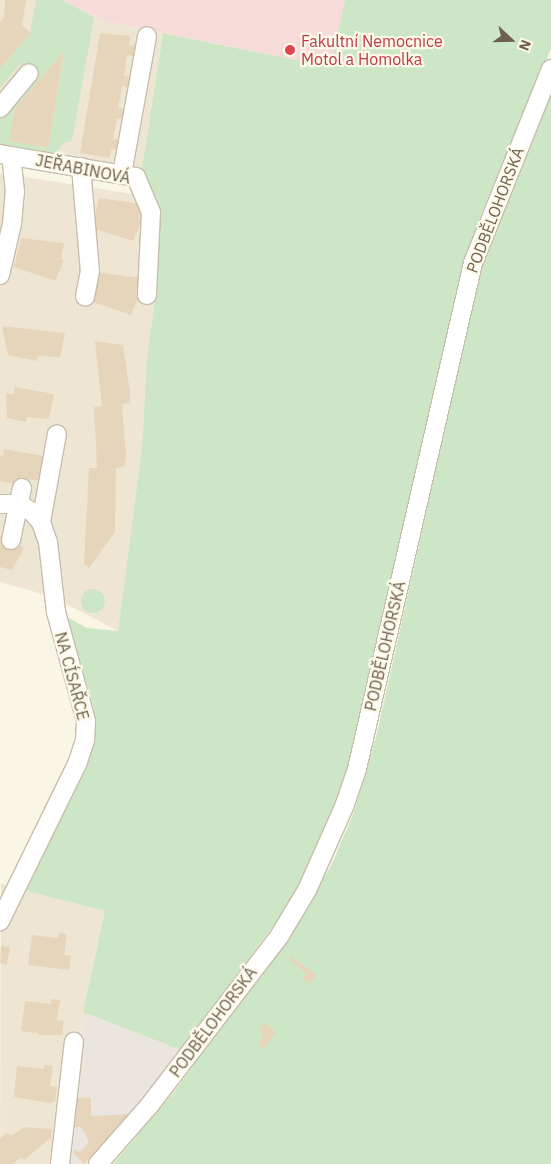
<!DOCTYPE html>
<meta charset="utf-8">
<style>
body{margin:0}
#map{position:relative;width:551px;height:1164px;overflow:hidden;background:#faf6e5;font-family:"IBM Plex Sans",sans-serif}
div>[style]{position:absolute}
.residential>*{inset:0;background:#eee6d2}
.industrial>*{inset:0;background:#eae6df}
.medical>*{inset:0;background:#f7dbda}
.green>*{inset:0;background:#cde6c5}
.round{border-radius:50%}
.building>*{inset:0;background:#e7d5bb}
.roads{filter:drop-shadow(1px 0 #c7bdab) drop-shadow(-1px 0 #c7bdab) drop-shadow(0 1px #c7bdab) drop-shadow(0 -1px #c7bdab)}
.minor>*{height:18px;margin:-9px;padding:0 9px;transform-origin:9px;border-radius:9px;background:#fff}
.dots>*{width:14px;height:14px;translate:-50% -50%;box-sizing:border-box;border:2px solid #fdf9eb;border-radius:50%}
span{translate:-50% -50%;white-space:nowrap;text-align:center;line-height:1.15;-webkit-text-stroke:4.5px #fdf9eb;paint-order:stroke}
.health-label{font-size:16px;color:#be3a42}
.left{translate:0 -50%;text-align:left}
.street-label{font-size:16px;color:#70604d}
.north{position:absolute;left:486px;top:15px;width:50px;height:50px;-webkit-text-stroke:4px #fdf9eb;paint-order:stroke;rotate:111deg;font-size:14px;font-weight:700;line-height:20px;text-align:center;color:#70604d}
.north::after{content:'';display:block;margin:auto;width:18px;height:22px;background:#70604d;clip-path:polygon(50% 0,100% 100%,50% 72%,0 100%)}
</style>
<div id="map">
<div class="residential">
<div style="clip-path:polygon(0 0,62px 0,105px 21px,163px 33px,142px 168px,0 144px)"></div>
<div style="clip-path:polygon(0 173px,152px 197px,157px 210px,155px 300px,147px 357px,142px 447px,118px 631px,53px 597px,0 582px)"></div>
<div style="clip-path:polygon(1px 884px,105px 911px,83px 1012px,62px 1164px,0 1164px)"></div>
</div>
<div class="industrial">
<div style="clip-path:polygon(83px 1012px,181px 1050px,134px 1114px,90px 1164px,67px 1164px,64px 1156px)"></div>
</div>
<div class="medical">
<div style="clip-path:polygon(62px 0,345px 0,330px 67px,105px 21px)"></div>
</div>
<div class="green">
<div style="clip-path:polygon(evenodd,36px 0,62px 0,94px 17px,72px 141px,63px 143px,57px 154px,0 144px,0 118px,34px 77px,20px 64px,0 88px,0 69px,30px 33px,36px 0,64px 52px,48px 148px,10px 141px,15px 109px,64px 52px)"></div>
<div style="clip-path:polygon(345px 0,551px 0,551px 49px,481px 214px,465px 265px,352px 764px,311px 866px,288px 906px,181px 1050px,83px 1012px,105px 911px,23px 890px,88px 759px,94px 735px,94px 709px,67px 617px,87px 628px,118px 631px,142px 447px,147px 357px,155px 300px,157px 210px,142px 168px,163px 33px,330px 67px)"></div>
<div style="clip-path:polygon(551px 95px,551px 1164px,113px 1164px,177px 1088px,281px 943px,331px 866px,354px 812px,377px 733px,480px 271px,489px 237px)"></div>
<div class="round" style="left:81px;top:589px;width:24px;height:24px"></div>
</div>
<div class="building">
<div style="clip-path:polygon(5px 0,26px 0,22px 26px,31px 33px,0 69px,0 22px,4px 17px)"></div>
<div style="clip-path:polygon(100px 33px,130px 36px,129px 45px,136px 46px,133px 56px,127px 55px,124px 76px,130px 77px,128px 87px,122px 86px,118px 108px,125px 109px,123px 119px,117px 118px,113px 139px,120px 140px,117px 150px,111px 149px,110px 158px,80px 153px)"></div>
<div style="clip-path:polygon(64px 51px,48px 148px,9px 141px,15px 109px)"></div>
<div style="clip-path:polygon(99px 198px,142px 204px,139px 219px,142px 220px,133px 241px,92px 228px)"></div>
<div style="clip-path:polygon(21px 238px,64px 243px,61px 259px,64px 260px,55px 281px,14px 267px)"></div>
<div style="clip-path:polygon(97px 272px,140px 278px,137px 293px,140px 294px,131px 315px,90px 301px)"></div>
<div style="clip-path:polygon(2px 326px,65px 333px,60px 357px,38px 356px,37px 361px,8px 355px)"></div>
<div style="clip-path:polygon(95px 341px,123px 345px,130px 392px,130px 403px,122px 404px,126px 456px,124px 467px,116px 468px,115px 532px,89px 568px,84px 564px,89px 468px,97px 468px,94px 407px,102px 406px)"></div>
<div style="clip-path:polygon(15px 387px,54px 394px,49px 419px,27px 417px,26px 422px,7px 418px,6px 393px,14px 394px)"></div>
<div style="clip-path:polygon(4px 449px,43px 456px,38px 480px,16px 479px,15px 484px,0 481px,0 455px,3px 456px)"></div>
<div style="clip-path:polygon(0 536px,24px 548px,12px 570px,0 567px)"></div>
<div style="clip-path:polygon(59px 933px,67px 934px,64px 955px,71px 955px,69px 970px,28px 965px,32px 935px,58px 938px)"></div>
<div style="clip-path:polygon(1px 945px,10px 948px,7px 965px,0 963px)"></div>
<div style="clip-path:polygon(291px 956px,316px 975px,310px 984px,302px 978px,306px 973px,289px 960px)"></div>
<div style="clip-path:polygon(51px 999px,60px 1000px,57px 1020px,64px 1021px,62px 1035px,38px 1035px,38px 1033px,21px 1031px,25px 1001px,51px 1004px)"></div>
<div style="clip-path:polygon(264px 1023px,276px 1032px,264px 1049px,258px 1044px,264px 1034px,259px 1031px)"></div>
<div style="clip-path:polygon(44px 1065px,53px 1066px,50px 1086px,57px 1087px,55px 1101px,50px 1103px,14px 1097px,17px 1066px,44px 1069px)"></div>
<div style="clip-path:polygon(73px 1097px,91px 1098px,91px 1116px,129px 1114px,84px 1164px,74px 1154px,74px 1149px,80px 1152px,89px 1142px,81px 1127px,72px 1127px)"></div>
<div style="clip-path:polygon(25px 1127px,52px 1129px,51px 1138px,24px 1160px,22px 1157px,12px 1164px,0 1164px,0 1138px,8px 1133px,10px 1136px)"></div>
</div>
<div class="roads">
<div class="minor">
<div style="left:0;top:108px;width:45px;rotate:-50.4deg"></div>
<div style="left:0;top:154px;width:138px;rotate:9.6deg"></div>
<div style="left:136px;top:177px;width:38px;rotate:67deg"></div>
<div style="left:151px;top:212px;width:83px;rotate:92.8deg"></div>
<div style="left:81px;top:167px;width:104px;rotate:85.1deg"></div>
<div style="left:90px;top:271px;width:26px;rotate:101deg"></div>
<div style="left:122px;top:174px;width:140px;rotate:-79.7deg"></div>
<div style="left:0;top:275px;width:52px;rotate:-76.8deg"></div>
<div style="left:12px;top:224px;width:32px;rotate:-85deg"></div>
<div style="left:15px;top:192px;width:36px;rotate:-96deg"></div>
<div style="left:0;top:504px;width:19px"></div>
<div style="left:19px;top:504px;width:15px;rotate:32deg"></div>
<div style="left:32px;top:512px;width:13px;rotate:48deg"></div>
<div style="left:41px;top:522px;width:21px;rotate:71deg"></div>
<div style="left:48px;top:542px;width:70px;rotate:83.5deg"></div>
<div style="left:56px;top:612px;width:113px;rotate:74.6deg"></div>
<div style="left:86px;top:721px;width:19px;rotate:93deg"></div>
<div style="left:85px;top:740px;width:25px;rotate:108deg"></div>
<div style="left:77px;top:764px;width:175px;rotate:116.1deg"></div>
<div style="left:41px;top:522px;width:89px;rotate:-79.7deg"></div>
<div style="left:11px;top:540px;width:53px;rotate:-78.1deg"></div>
<div style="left:60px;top:1164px;width:123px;rotate:-83.5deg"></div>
<div style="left:98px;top:1164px;width:77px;rotate:-48.7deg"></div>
<div style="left:149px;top:1106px;width:215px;rotate:-52.5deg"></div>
<div style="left:280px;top:935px;width:52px;rotate:-59deg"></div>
<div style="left:307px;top:890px;width:91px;rotate:-66deg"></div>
<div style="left:344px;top:807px;width:40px;rotate:-71.1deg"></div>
<div style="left:357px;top:769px;width:519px;rotate:-77.09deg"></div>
<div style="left:473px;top:263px;width:209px;rotate:-68.1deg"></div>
</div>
</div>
<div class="dots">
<div style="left:290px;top:50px;background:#e0444e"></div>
</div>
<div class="health-label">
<span class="left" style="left:301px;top:50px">Fakultní Nemocnice<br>Motol a Homolka</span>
</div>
<div class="street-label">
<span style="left:83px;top:169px;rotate:11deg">JEŘABINOVÁ</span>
<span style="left:495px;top:210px;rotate:-69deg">PODBĚLOHORSKÁ</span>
<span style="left:385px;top:646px;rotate:-77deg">PODBĚLOHORSKÁ</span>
<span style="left:72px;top:676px;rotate:75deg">NA CÍSAŘCE</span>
<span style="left:213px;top:1022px;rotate:-53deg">PODBĚLOHORSKÁ</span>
</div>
<div class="north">N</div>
</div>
